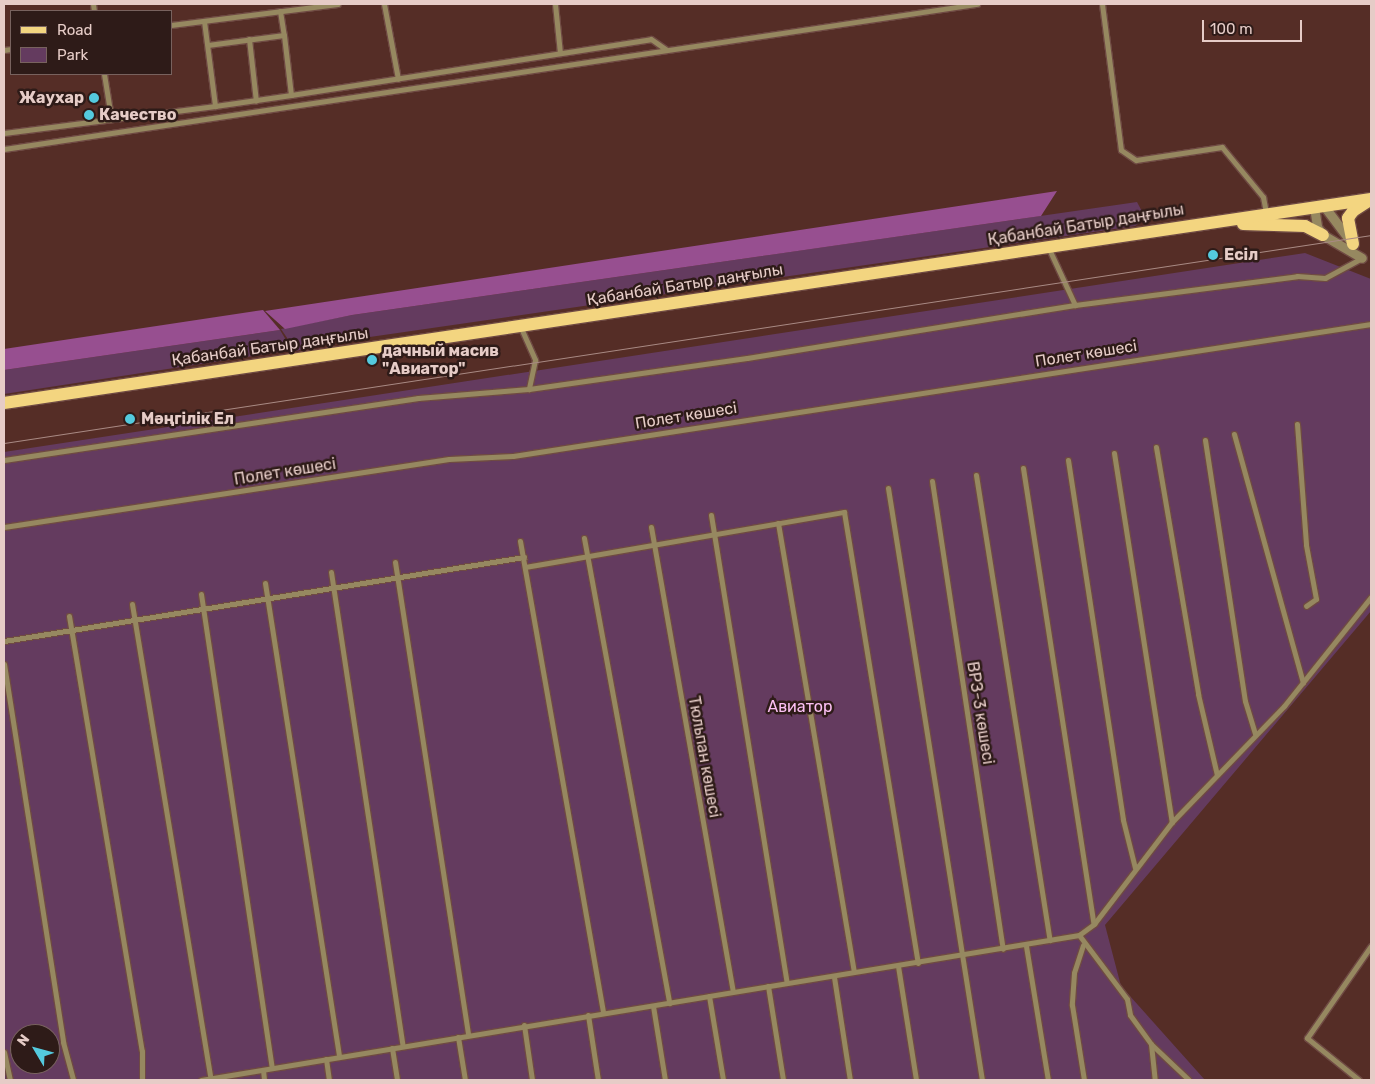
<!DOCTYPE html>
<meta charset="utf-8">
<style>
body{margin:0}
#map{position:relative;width:1375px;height:1084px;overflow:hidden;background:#552d26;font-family:Rubik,sans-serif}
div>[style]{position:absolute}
.green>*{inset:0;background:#643b5f}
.forest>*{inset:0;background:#974f90}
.roads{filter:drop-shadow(1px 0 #6f4a43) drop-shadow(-1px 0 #6f4a43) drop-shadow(0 1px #6f4a43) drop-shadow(0 -1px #6f4a43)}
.minor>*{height:5px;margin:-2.5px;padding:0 2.5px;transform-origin:2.5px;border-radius:2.5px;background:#968860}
.tertiary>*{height:9px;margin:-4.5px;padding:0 4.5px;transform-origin:4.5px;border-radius:4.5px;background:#968860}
.primary>*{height:12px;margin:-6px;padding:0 6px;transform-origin:6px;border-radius:6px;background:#f3d580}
.tram>*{height:1px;margin:-0.5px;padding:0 0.5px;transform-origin:0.5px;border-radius:0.5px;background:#a98a84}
.dots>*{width:14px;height:14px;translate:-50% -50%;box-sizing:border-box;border:2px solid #2e1b18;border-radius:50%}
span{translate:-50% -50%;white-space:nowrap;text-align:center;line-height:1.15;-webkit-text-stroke:5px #2e1b18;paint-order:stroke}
.poi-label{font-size:16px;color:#e6ccc7;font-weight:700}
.right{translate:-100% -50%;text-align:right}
.left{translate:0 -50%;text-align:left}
.street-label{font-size:16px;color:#e6ccc7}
.park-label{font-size:16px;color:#fcc0f4}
.frame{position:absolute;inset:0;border:5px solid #e6ccc7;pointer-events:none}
.legend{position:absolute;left:10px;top:10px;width:162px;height:65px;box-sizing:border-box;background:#2e1b18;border:1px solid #78625e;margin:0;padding:6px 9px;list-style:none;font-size:15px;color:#e6ccc7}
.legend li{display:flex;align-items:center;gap:10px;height:25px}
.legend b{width:25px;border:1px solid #78625e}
.north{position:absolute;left:10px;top:1024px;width:50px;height:50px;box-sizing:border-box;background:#2e1b18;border:1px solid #78625e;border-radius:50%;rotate:307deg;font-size:14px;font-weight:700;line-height:20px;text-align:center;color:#e6ccc7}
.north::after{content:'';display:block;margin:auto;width:18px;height:22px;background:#54cade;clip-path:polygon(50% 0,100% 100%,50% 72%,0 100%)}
.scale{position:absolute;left:1202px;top:20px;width:100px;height:22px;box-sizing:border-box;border:2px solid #e6ccc7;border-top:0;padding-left:6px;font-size:15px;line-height:18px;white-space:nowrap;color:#e6ccc7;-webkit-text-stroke:4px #2e1b18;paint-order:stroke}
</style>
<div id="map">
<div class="green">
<div style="clip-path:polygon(1137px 202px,1146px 219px,1135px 226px,356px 339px,355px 333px,325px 338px,322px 344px,296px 351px,281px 329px,352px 315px)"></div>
<div style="clip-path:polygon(evenodd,1305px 253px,1371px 279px,1371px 611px,1105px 925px,1121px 986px,1205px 1080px,4px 1080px,4px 452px,1305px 253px,20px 1034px,50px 1034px,50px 1064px,20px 1064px,20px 1034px)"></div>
<div style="clip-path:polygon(280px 330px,292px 350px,4px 394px,4px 370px)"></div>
</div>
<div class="forest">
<div style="clip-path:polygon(1057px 191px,1041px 216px,352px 315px,285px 329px,265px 311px)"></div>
<div style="clip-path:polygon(263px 310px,280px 330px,4px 370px,4px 349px)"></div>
</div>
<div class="roads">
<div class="minor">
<div style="left:93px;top:4px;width:7px;rotate:82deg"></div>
<div style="left:384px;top:4px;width:76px;rotate:79.4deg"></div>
<div style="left:555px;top:4px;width:49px;rotate:84.2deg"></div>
<div style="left:1102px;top:4px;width:147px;rotate:82.6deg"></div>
<div style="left:1121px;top:150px;width:18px;rotate:34deg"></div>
<div style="left:1136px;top:160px;width:87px;rotate:-8.6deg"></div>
<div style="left:1222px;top:147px;width:65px;rotate:50.6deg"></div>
<div style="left:1263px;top:197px;width:16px;rotate:79deg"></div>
<div style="left:280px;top:11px;width:24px;rotate:81deg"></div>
<div style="left:204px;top:21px;width:86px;rotate:82.6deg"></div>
<div style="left:215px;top:106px;width:77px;rotate:-8.2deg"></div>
<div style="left:291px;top:95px;width:60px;rotate:-96.7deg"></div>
<div style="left:284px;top:35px;width:77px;rotate:172.5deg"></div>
<div style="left:171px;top:25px;width:168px;rotate:-7.2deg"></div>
<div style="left:249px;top:39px;width:62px;rotate:83.6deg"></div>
<div style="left:4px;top:50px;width:7px;rotate:-8deg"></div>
<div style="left:104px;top:74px;width:44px;rotate:80.8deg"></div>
<div style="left:291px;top:95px;width:364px;rotate:-8.8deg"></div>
<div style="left:651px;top:39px;width:19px;rotate:35deg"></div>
<div style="left:4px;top:133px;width:213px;rotate:-7.3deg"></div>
<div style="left:4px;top:149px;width:984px;rotate:-8.48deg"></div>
<div style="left:1049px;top:249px;width:62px;rotate:65.1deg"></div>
<div style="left:521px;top:328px;width:35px;rotate:66deg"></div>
<div style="left:535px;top:360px;width:30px;rotate:102deg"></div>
<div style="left:1297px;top:424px;width:121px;rotate:85.7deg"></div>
<div style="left:1306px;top:545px;width:55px;rotate:79.5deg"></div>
<div style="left:1316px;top:599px;width:12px;rotate:145deg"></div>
<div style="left:1234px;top:434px;width:258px;rotate:74.5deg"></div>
<div style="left:1205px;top:440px;width:264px;rotate:81.3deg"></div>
<div style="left:1245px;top:701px;width:34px;rotate:73deg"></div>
<div style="left:1156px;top:447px;width:251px;rotate:80.3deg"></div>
<div style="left:1198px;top:694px;width:83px;rotate:76.8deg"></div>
<div style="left:1114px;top:453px;width:374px;rotate:81.1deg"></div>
<div style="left:4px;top:460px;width:419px;rotate:-8.5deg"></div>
<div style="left:418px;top:398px;width:111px;rotate:-4.6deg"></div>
<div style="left:529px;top:389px;width:220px;rotate:-8.1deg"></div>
<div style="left:747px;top:358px;width:332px;rotate:-9.2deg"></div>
<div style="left:1075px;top:305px;width:224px;rotate:-7.4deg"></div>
<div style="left:1297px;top:276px;width:28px;rotate:4deg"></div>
<div style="left:1325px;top:278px;width:42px;rotate:-28.4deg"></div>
<div style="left:1068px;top:460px;width:364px;rotate:81.3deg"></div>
<div style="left:1123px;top:820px;width:49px;rotate:76deg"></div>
<div style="left:1023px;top:468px;width:461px;rotate:81.2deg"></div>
<div style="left:976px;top:475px;width:471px;rotate:81deg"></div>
<div style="left:932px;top:481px;width:473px;rotate:81.4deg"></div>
<div style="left:888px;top:488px;width:599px;rotate:80.98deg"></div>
<div style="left:711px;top:515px;width:474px;rotate:80.8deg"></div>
<div style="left:778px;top:523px;width:455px;rotate:80.4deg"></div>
<div style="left:4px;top:527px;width:450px;rotate:-8.7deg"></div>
<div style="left:449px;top:459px;width:64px;rotate:-2.7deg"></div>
<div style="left:513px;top:456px;width:868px;rotate:-8.75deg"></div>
<div style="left:651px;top:527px;width:471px;rotate:80deg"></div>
<div style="left:584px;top:538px;width:473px;rotate:79.6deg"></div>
<div style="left:520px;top:541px;width:478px;rotate:80deg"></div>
<div style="left:395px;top:562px;width:479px;rotate:81.2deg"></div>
<div style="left:525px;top:567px;width:324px;rotate:-9.8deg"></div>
<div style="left:844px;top:512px;width:457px;rotate:80.7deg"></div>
<div style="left:331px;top:572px;width:479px;rotate:81.4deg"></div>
<div style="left:265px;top:583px;width:479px;rotate:81.1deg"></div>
<div style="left:201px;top:594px;width:479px;rotate:81.5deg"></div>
<div style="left:132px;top:604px;width:479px;rotate:80.6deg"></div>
<div style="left:69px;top:616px;width:441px;rotate:80.5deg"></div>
<div style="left:142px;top:1051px;width:29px;rotate:90deg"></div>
<div style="left:4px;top:641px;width:527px;rotate:-9.18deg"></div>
<div style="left:4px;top:664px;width:383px;rotate:81.1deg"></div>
<div style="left:63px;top:1042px;width:39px;rotate:75deg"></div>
<div style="left:1079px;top:935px;width:80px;rotate:53.1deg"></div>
<div style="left:1127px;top:999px;width:16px;rotate:79deg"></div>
<div style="left:1130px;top:1015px;width:36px;rotate:54deg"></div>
<div style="left:1151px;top:1044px;width:52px;rotate:43.5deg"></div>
<div style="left:1083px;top:945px;width:29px;rotate:108deg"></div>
<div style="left:1074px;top:973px;width:32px;rotate:94deg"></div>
<div style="left:1072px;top:1005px;width:76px;rotate:80.9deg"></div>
<div style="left:1026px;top:946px;width:136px;rotate:80.7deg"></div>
<div style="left:898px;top:966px;width:115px;rotate:81deg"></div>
<div style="left:834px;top:977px;width:104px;rotate:81.2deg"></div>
<div style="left:768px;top:986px;width:95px;rotate:80.9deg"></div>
<div style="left:709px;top:996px;width:85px;rotate:80.5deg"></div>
<div style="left:653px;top:1006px;width:75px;rotate:80.8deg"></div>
<div style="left:588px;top:1015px;width:66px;rotate:81.3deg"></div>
<div style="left:524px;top:1025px;width:56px;rotate:81.7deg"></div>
<div style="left:458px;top:1037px;width:44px;rotate:80.8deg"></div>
<div style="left:1151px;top:1044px;width:36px;rotate:84deg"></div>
<div style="left:392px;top:1048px;width:32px;rotate:81deg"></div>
<div style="left:4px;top:1052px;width:29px;rotate:78deg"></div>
<div style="left:326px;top:1059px;width:21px;rotate:82deg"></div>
<div style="left:263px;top:1070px;width:10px;rotate:84deg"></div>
<div style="left:201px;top:1080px;width:890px;rotate:-9.38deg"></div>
<div style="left:1079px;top:935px;width:19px;rotate:-36deg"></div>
<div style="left:1094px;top:924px;width:128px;rotate:-52.6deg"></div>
<div style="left:1172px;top:822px;width:161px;rotate:-46deg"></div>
<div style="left:1284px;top:706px;width:139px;rotate:-51.4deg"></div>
<div style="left:1359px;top:1080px;width:67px;rotate:-141.1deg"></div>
<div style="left:1307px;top:1038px;width:112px;rotate:-55.2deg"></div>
</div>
<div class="tertiary">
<div style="left:1324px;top:206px;width:45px;rotate:53.1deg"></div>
<div style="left:1314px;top:207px;width:20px;rotate:81deg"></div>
<div style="left:1317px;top:227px;width:10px;rotate:53deg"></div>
<div style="left:1323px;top:235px;width:45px;rotate:30.5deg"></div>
</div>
<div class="primary">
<div style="left:1243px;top:224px;width:62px;rotate:1.8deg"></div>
<div style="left:1305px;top:226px;width:20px;rotate:27deg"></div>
<div style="left:1353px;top:244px;width:26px;rotate:-101deg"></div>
<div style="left:1348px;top:218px;width:9px;rotate:-54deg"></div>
<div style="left:1353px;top:211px;width:17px;rotate:-33deg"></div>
<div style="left:4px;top:403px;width:1382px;rotate:-8.49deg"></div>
</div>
</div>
<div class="tram">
<div style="left:4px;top:443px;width:1383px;rotate:-8.65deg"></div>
</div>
<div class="dots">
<div style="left:94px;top:98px;background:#54cade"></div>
<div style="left:89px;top:115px;background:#54cade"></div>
<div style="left:1213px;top:255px;background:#54cade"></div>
<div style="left:372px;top:360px;background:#54cade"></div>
<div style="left:130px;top:419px;background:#54cade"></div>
</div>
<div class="poi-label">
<span class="right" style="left:84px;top:98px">Жаухар</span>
<span class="left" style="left:99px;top:115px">Качество</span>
<span class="left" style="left:1224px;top:255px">Есіл</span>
<span class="left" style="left:382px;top:360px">дачный масив<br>"Авиатор"</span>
<span class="left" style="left:141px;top:419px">Мәңгілік Ел</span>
</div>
<div class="street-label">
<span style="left:1086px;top:225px;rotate:-9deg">Қабанбай Батыр даңғылы</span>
<span style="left:685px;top:285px;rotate:-9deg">Қабанбай Батыр даңғылы</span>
<span style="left:270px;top:347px;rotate:-8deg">Қабанбай Батыр даңғылы</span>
<span style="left:1086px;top:354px;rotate:-9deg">Полет көшесі</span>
<span style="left:686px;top:416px;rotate:-9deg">Полет көшесі</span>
<span style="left:285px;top:472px;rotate:-9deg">Полет көшесі</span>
<span style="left:980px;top:713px;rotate:81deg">ВРЗ-3 көшесі</span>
<span style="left:704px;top:757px;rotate:80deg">Тюльпан көшесі</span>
</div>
<div class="park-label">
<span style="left:800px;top:707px">Авиатор</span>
</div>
<div class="frame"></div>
<ul class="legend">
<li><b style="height:6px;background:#f3d580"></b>Road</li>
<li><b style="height:14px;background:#643b5f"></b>Park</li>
</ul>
<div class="north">N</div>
<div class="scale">100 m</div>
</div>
